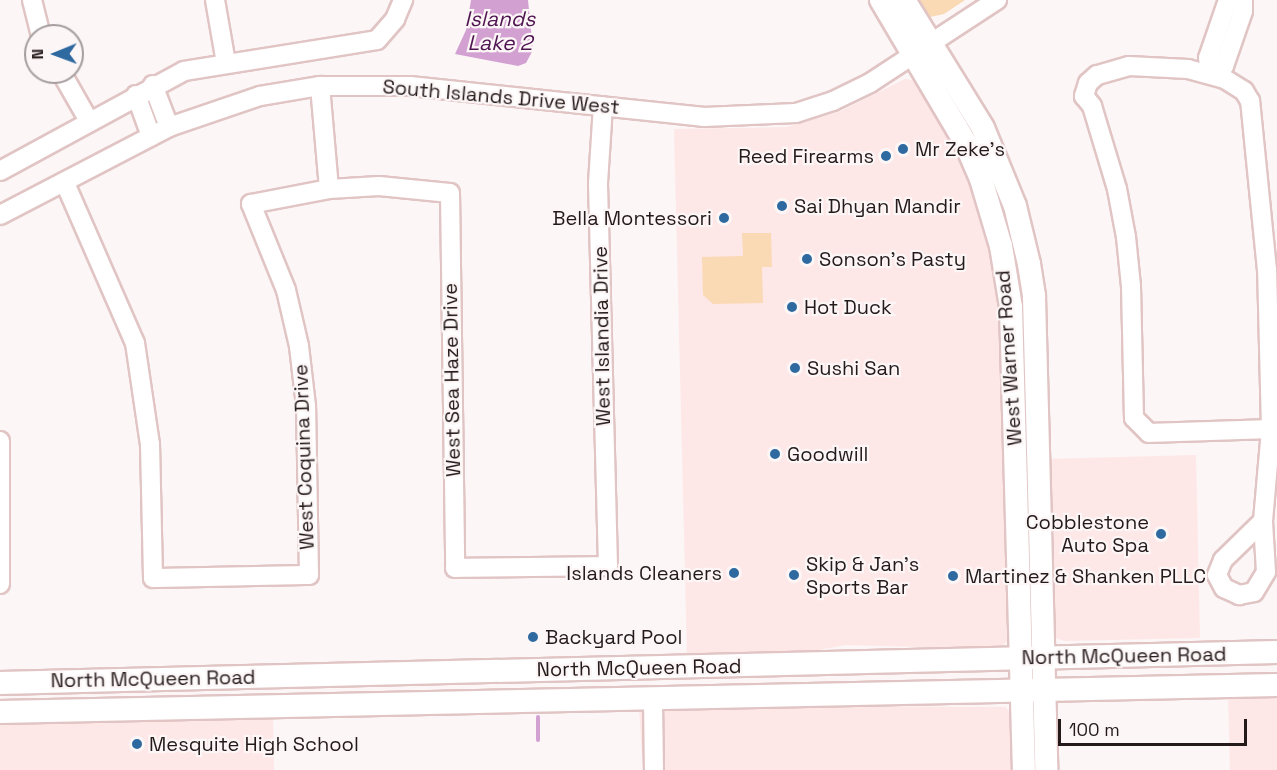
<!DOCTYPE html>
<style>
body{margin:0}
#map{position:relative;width:1277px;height:770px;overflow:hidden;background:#fcf6f6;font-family:"Space Grotesk",sans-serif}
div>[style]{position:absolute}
.built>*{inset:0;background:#fee7e7}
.green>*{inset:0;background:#fad9b5}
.water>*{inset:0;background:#d2a1d2}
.stream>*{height:4px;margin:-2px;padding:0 2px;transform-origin:2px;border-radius:2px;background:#d2a1d2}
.roads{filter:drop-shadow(2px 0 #e1c4c4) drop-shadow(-2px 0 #e1c4c4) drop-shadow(0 2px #e1c4c4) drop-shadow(0 -2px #e1c4c4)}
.minor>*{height:18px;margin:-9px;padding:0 9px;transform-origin:9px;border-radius:9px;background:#fff}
.major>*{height:22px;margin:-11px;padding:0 11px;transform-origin:11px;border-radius:11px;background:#fff}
.dots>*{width:16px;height:16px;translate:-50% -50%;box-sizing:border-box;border:3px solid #fcf6f6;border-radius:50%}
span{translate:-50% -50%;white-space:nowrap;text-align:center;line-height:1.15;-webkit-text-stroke:4.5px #fcf6f6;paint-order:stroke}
.street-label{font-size:20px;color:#241a1a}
.poi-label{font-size:20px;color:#241a1a}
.left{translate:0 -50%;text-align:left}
.right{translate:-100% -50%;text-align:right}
.water-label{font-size:21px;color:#4f1551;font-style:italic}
.north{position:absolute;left:24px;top:24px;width:60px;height:60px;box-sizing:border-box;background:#fcf6f6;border:2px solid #a69e9e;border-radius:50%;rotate:269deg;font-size:16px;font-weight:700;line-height:24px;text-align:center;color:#241a1a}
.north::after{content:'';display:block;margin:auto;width:21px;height:27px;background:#2e69a0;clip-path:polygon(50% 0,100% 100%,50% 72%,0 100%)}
.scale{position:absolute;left:1058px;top:719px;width:189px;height:27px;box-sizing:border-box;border:3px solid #241a1a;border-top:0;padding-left:8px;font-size:18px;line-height:21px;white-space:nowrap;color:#241a1a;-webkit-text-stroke:4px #fcf6f6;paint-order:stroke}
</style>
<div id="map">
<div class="built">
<div style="clip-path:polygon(905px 79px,918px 81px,936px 104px,981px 201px,1001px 291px,1010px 639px,999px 649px,845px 645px,804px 653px,687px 655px,674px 129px,787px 127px,841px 111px)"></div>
<div style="clip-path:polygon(1196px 455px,1200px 638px,1065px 641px,1055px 638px,1052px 634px,1045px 459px)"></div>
<div style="clip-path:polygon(1228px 693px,1277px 693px,1277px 770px,1230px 770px)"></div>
<div style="clip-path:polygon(767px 706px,1006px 707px,1014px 719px,1011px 770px,643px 770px,639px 708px)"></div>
<div style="clip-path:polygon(0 716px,273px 719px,274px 770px,0 770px)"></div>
</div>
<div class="green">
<div style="clip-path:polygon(914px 0,965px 0,944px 14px,930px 17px)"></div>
<div style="clip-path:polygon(742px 233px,771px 233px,772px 267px,762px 267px,763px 303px,713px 304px,703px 295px,702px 257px,743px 256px)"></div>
</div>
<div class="water">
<div style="clip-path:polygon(471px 0,528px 0,533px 50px,526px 63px,518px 66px,455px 54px,466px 30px)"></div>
</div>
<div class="stream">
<div style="left:538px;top:740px;width:23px;rotate:-90deg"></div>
</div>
<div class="roads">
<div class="minor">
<div style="left:32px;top:0;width:37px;rotate:76deg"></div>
<div style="left:215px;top:0;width:64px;rotate:80.1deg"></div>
<div style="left:1228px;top:0;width:61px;rotate:109deg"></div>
<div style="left:1208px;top:58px;width:15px;rotate:82deg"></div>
<div style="left:1210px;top:73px;width:16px;rotate:-27deg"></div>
<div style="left:1224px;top:66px;width:58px;rotate:-70.9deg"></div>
<div style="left:1243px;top:11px;width:11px;rotate:-90deg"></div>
<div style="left:61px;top:72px;width:56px;rotate:60.3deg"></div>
<div style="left:153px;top:85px;width:45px;rotate:69.1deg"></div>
<div style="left:320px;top:86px;width:103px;rotate:85deg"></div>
<div style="left:136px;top:95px;width:44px;rotate:69.9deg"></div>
<div style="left:0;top:171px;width:209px;rotate:-28.5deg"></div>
<div style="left:184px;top:71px;width:195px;rotate:-9.1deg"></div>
<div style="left:377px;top:40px;width:28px;rotate:-49deg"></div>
<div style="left:395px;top:19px;width:21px;rotate:-67deg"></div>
<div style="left:65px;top:183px;width:175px;rotate:66.4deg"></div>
<div style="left:135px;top:343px;width:102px;rotate:81.6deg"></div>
<div style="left:150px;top:444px;width:134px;rotate:88.7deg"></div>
<div style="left:153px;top:578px;width:156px;rotate:-1.1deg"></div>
<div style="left:309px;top:575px;width:169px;rotate:-91deg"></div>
<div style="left:306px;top:406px;width:60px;rotate:-96.7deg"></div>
<div style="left:299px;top:346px;width:57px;rotate:-103.1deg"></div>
<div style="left:286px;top:290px;width:93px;rotate:-112.1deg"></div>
<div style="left:251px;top:204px;width:79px;rotate:-10.9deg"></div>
<div style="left:329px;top:189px;width:50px;rotate:-3.4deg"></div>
<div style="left:379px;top:186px;width:71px;rotate:5.6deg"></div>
<div style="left:450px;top:193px;width:375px;rotate:89.2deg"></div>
<div style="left:455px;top:568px;width:153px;rotate:-0.7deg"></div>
<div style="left:608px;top:566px;width:383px;rotate:-91.5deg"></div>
<div style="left:598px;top:183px;width:77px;rotate:-86.3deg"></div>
<div style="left:0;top:215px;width:191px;rotate:-27.5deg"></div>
<div style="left:169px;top:127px;width:96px;rotate:-18.8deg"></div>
<div style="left:260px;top:96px;width:61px;rotate:-9.5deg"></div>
<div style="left:320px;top:86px;width:90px"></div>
<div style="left:410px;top:86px;width:296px;rotate:6deg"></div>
<div style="left:704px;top:117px;width:92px;rotate:-2.5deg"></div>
<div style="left:796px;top:113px;width:39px;rotate:-18deg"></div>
<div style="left:833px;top:101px;width:41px;rotate:-25.9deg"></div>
<div style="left:870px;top:83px;width:152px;rotate:-33.2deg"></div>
<div style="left:0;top:441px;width:143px;rotate:90deg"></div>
<div style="left:1263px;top:521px;width:56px;rotate:135.7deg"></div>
<div style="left:1223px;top:560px;width:16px;rotate:112deg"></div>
<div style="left:1217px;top:575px;width:15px;rotate:62deg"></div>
<div style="left:1224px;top:588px;width:17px;rotate:25deg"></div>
<div style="left:1239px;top:595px;width:15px;rotate:-11deg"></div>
<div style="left:1254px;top:592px;width:23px;rotate:-59deg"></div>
<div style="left:1266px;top:572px;width:51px;rotate:-93.4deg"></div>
<div style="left:1263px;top:521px;width:92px;rotate:-85deg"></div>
<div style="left:1271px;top:429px;width:159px;rotate:-91.4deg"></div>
<div style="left:1267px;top:270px;width:170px;rotate:-95.7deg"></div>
<div style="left:1250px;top:101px;width:12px;rotate:-121deg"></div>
<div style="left:1244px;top:91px;width:22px;rotate:-148deg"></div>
<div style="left:1225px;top:79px;width:38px;rotate:-165deg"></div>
<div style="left:1188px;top:69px;width:59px;rotate:-177.1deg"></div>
<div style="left:1129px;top:66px;width:33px;rotate:164deg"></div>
<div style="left:1097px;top:75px;width:12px;rotate:138deg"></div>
<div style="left:1088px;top:83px;width:14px;rotate:107deg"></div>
<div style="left:1084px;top:96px;width:13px;rotate:51deg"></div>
<div style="left:1092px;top:106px;width:87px;rotate:73.2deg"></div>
<div style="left:1117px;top:189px;width:49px;rotate:79.4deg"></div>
<div style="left:1126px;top:237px;width:49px;rotate:84.2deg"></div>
<div style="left:1131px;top:286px;width:132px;rotate:88.7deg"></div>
<div style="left:1134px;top:418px;width:21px;rotate:45deg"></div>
<div style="left:1149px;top:433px;width:122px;rotate:-1.9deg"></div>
<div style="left:653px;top:700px;width:70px;rotate:89.2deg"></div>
</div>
<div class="major">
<div style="left:881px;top:0;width:165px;rotate:59.4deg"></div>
<div style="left:965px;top:142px;width:40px;rotate:66.6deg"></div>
<div style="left:981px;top:179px;width:70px;rotate:73.4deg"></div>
<div style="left:1001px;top:246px;width:62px;rotate:80.7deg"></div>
<div style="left:1011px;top:307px;width:463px;rotate:88.4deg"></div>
<div style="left:904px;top:0;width:150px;rotate:58.3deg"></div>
<div style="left:983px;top:128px;width:84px;rotate:67.7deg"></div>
<div style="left:1015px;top:206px;width:60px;rotate:76.4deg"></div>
<div style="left:1029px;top:264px;width:33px;rotate:81deg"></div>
<div style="left:1034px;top:297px;width:473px;rotate:88.5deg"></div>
<div style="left:0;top:683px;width:1277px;rotate:-1.39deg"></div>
<div style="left:0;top:712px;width:1277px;rotate:-1.21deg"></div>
</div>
</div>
<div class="dots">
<div style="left:903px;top:149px;background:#2e69a0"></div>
<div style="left:886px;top:156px;background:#2e69a0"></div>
<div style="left:782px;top:206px;background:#2e69a0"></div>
<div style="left:724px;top:218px;background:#2e69a0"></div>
<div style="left:807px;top:259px;background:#2e69a0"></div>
<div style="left:792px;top:307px;background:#2e69a0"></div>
<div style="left:795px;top:368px;background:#2e69a0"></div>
<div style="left:775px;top:454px;background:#2e69a0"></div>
<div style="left:1161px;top:534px;background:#2e69a0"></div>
<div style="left:734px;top:573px;background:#2e69a0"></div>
<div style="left:794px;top:575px;background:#2e69a0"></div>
<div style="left:953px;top:576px;background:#2e69a0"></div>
<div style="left:533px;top:637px;background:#2e69a0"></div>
<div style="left:137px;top:744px;background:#2e69a0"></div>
</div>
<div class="street-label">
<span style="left:501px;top:97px;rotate:5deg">South Islands Drive West</span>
<span style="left:602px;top:336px;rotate:-91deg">West Islandia Drive</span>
<span style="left:1009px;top:358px;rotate:-94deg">West Warner Road</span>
<span style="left:452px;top:380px;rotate:-91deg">West Sea Haze Drive</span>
<span style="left:304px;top:457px;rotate:-92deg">West Coquina Drive</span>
<span style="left:1124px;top:656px;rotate:-1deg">North McQueen Road</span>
<span style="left:639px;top:668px;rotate:-1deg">North McQueen Road</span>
<span style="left:153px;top:679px;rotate:-1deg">North McQueen Road</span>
</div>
<div class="poi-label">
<span class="left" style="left:915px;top:149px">Mr Zeke's</span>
<span class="right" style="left:874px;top:156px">Reed Firearms</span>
<span class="left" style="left:794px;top:206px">Sai Dhyan Mandir</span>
<span class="right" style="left:712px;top:218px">Bella Montessori</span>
<span class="left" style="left:819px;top:259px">Sonson's Pasty</span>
<span class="left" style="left:804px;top:307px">Hot Duck</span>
<span class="left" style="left:807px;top:368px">Sushi San</span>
<span class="left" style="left:787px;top:454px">Goodwill</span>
<span class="right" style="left:1149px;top:534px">Cobblestone<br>Auto Spa</span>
<span class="left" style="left:806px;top:576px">Skip &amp; Jan's<br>Sports Bar</span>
<span class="right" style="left:722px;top:573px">Islands Cleaners</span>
<span class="left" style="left:965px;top:576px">Martinez &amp; Shanken PLLC</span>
<span class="left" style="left:545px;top:637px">Backyard Pool</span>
<span class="left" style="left:149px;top:744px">Mesquite High School</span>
</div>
<div class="water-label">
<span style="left:500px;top:31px">Islands<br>Lake 2</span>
</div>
<div class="north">N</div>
<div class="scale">100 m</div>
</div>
